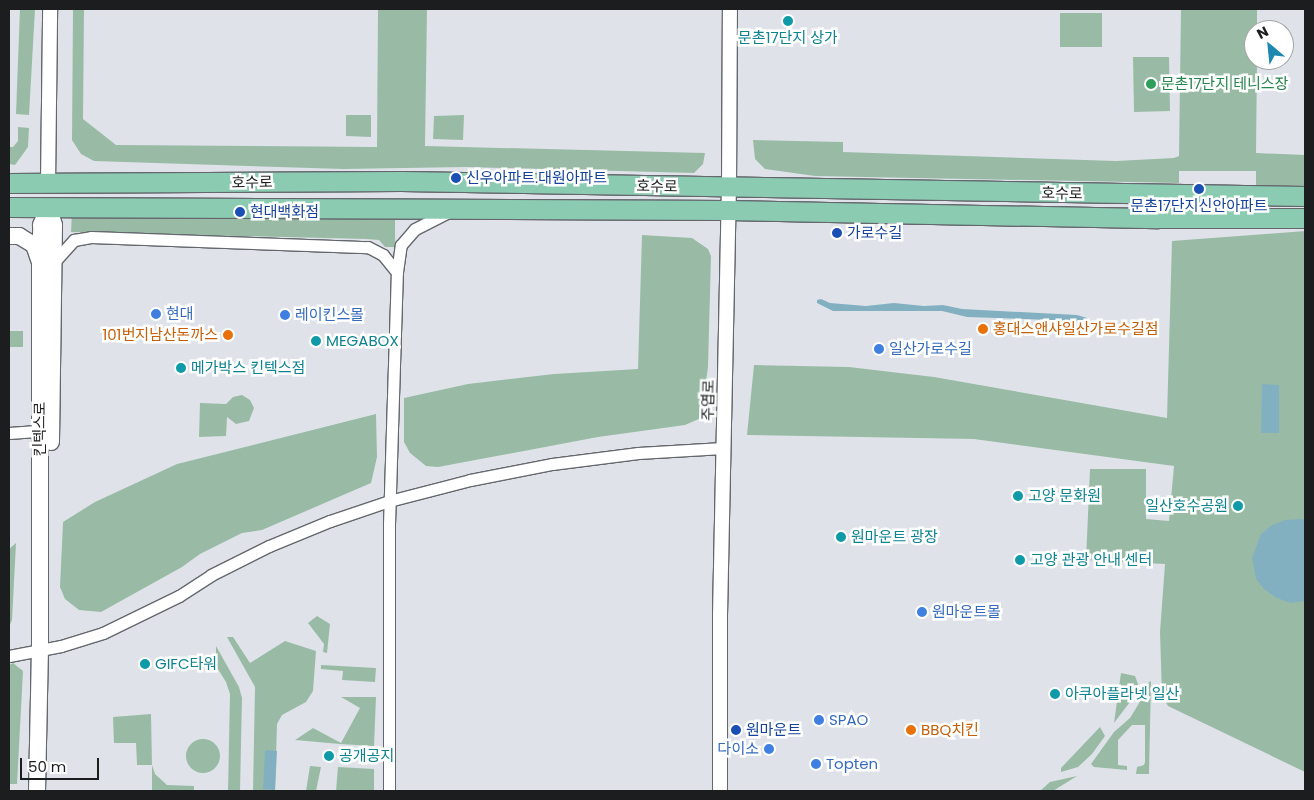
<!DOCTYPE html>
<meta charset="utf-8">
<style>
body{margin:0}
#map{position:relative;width:1314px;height:800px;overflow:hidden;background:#dfe3e9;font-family:Poppins,"Noto Sans KR",sans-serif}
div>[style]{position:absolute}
.green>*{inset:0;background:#99bba5}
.round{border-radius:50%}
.water>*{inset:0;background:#83b0c1}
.roads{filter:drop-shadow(1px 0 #64686d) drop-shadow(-1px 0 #64686d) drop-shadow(0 1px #64686d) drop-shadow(0 -1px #64686d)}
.minor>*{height:11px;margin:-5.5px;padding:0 5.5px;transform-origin:5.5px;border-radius:5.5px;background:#fff}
.tertiary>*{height:14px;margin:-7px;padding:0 7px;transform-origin:7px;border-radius:7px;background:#fff}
.secondary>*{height:16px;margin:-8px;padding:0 8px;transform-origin:8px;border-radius:8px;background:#fff}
.primary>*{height:19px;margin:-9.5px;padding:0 9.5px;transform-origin:9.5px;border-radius:9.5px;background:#8bcbb2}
.dots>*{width:14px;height:14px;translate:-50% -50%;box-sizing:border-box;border:2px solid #fff;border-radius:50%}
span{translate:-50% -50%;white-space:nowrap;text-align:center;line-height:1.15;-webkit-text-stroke:5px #fff;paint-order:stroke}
.culture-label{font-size:15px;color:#0d838f}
.left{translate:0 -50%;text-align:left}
.right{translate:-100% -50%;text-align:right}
.leisure-label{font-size:15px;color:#27864d}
.transit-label{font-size:15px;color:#164399}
.street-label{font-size:15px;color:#1c1d1f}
.shop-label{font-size:15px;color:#366cbe}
.food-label{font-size:15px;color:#c56008}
.frame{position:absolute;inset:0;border:10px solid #1c1d1f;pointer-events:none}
.north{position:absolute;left:1244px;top:20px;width:50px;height:50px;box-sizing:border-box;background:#fff;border:1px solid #a4a5a5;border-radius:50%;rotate:332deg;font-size:14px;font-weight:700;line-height:20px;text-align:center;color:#1c1d1f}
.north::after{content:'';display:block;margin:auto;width:18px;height:22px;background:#1d89b0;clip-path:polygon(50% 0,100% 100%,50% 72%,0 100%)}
.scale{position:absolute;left:20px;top:758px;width:79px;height:22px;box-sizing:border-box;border:2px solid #1c1d1f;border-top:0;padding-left:6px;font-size:15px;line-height:18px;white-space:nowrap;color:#1c1d1f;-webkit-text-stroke:4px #fff;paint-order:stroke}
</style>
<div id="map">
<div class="green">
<div style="clip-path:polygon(20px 9px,35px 9px,29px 115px,16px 114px)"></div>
<div style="clip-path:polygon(73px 9px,84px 9px,83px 119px,116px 145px,377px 147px,378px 9px,427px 9px,425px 146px,705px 153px,703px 164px,694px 173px,467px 167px,343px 169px,94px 161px,81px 154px,72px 140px)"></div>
<div style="clip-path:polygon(1181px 9px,1257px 9px,1257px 30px,1254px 30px,1254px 60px,1257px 60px,1256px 153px,1305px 155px,1305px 186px,1256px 185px,1256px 171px,1179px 171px,1179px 183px,815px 176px,765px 169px,755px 159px,753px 140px,843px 142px,843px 152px,1116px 161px,1174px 158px,1179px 156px)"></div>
<div style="clip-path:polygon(1060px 13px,1102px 13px,1102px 47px,1060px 47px)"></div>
<div style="clip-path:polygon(1169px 57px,1170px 111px,1134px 112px,1133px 57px)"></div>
<div style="clip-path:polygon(346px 115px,371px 115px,371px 137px,346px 136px)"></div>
<div style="clip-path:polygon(464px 115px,463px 140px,433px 139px,434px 116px)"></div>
<div style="clip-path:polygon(18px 127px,29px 128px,28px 147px,15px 165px,9px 164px,9px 147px,13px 147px,18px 141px)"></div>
<div style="clip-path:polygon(72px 210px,395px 220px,395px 247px,385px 247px,379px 240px,366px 239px,71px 232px)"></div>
<div style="clip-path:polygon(1305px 231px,1305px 772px,1168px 706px,1162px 696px,1160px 632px,1165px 564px,1086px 560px,1090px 469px,1146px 469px,1146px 519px,1169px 521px,1174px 466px,974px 439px,747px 435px,754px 365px,849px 367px,934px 377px,1167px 418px,1172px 241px)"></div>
<div style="clip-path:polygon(642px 235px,692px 238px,708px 249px,711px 256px,708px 367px,701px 418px,685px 425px,598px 437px,438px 467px,426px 466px,410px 453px,404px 442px,404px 398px,468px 384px,554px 374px,638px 369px)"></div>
<div style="clip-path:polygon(9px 331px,23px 331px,23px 347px,9px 347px)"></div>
<div style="clip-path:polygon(242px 395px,250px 400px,254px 408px,249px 421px,236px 424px,227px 417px,226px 436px,199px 437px,200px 403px,226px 404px,233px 397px)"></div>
<div style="clip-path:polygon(376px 414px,377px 457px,371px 483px,262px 530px,242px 533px,200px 554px,182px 567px,101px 612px,79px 610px,65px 599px,60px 587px,63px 522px,95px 502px,177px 464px)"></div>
<div style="clip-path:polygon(16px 543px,12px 620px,9px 627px,9px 549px)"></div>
<div style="clip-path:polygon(317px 616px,330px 624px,327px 653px,323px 652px,324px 644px,308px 623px)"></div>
<div style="clip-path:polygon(227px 637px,233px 637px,250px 663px,285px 641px,316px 651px,313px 691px,306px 702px,282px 715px,277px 724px,275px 791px,253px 791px,255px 687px)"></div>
<div style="clip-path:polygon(216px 646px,239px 687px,242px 698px,240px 791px,228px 791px,230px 694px,226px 682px,216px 666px)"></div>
<div style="clip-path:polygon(13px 663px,23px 671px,17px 784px,9px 784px,9px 665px)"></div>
<div style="clip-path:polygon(321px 665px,376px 668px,375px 682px,342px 680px,343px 671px,321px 669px)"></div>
<div style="clip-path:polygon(1121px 673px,1135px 676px,1138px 684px,1133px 698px,1114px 723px)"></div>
<div style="clip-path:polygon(1151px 681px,1149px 774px,1136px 774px,1137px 767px,1144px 765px,1145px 762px,1145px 725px,1132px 725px,1118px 740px,1118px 765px,1127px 766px,1127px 770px,1094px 767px,1091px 764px,1114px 732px,1130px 718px,1141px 700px,1145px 685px)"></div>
<div style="clip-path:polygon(341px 697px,376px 697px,374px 746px,340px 744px,295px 740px,313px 728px,341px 743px,360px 708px)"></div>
<div style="clip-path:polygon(151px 714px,152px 765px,155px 774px,167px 785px,194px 786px,194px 791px,152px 791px,152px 765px,137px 765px,136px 743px,114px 743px,113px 717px)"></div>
<div style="clip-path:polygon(1100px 727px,1105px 736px,1092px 754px,1078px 767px,1061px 772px,1061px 768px)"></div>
<div class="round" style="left:186px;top:739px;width:34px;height:34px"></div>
<div style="clip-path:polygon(310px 766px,321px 767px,316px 791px,306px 791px)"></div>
<div style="clip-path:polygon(338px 767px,374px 769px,374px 791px,336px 791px)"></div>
<div style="clip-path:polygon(1077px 776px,1053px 791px,1040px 791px,1050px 782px)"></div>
</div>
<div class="water">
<div style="clip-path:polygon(821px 299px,830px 303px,866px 306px,894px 303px,924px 306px,943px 305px,962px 309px,1077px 315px,1087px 318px,1088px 321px,1087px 324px,1076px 321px,967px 317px,942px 311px,833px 311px,817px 303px,817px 300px)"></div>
<div style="clip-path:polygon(1262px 384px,1279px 385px,1279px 433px,1261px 433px)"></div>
<div style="clip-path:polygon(1301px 519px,1305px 520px,1305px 601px,1290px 603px,1275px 597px,1264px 589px,1256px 579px,1252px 558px,1261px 534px,1272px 525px,1285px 520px)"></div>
<div style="clip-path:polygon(265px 750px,277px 751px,275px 790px,263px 789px)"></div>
</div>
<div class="roads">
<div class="minor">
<div style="left:54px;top:262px;width:30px;rotate:-48deg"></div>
<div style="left:74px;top:240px;width:17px;rotate:-10deg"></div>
<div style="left:91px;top:237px;width:277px;rotate:2.1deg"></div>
<div style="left:368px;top:247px;width:17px;rotate:28deg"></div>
<div style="left:383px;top:255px;width:22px;rotate:51deg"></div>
<div style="left:9px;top:433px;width:31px;rotate:-4deg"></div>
<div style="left:9px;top:656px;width:53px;rotate:-10.9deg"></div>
<div style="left:61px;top:646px;width:44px;rotate:-17.2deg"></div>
<div style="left:103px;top:633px;width:85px;rotate:-26deg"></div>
<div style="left:179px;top:596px;width:38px;rotate:-33deg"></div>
<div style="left:211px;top:575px;width:65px;rotate:-26.6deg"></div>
<div style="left:269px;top:546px;width:66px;rotate:-22.3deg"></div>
<div style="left:330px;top:521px;width:62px;rotate:-18.7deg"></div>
<div style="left:389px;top:501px;width:84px;rotate:-14.5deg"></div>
<div style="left:470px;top:480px;width:84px;rotate:-11deg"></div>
<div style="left:552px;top:464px;width:87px;rotate:-7.3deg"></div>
<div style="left:638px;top:453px;width:85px;rotate:-3.4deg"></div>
<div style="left:389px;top:791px;width:267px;rotate:-90deg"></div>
<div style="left:389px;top:524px;width:252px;rotate:-88.2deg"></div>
<div style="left:397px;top:272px;width:27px;rotate:-82deg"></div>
<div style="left:401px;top:245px;width:21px;rotate:-49deg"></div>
<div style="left:415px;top:229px;width:38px;rotate:-27deg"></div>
</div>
<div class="tertiary">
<div style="left:48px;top:184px;width:175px;rotate:-89.3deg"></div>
<div style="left:720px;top:791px;width:176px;rotate:-90deg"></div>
<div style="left:720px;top:615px;width:428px;rotate:-88.8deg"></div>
<div style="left:729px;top:187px;width:178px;rotate:-89.7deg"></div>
</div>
<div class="secondary">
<div style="left:49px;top:208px;width:18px;rotate:74deg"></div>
<div style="left:54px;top:225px;width:217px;rotate:90.8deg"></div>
<div style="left:9px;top:236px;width:10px"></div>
<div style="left:19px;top:236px;width:17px;rotate:31deg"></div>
<div style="left:34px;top:245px;width:18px;rotate:71deg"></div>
<div style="left:37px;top:791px;width:140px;rotate:-88.8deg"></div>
<div style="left:40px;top:651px;width:388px;rotate:-90deg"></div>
<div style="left:40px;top:263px;width:38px;rotate:-88deg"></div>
<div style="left:41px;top:225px;width:19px;rotate:-65deg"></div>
</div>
<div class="primary">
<div style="left:9px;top:183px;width:392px;rotate:-0.3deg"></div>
<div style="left:401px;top:181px;width:904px;rotate:0.95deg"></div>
<div style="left:9px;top:207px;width:718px;rotate:0.24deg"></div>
<div style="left:727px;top:210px;width:431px;rotate:1.1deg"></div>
<div style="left:1158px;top:218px;width:147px"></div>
</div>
</div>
<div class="dots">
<div style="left:788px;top:21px;background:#0f9aa8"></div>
<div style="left:1151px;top:84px;background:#2e9e5b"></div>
<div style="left:456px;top:178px;background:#1a4fb4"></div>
<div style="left:1199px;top:189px;background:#1a4fb4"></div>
<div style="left:240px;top:212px;background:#1a4fb4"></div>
<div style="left:837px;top:233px;background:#1a4fb4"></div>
<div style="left:156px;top:314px;background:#3f7fe0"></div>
<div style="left:285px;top:315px;background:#3f7fe0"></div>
<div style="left:983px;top:329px;background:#e8710a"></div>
<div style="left:228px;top:335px;background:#e8710a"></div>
<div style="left:316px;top:341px;background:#0f9aa8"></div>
<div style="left:879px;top:349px;background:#3f7fe0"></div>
<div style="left:181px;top:368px;background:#0f9aa8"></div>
<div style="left:1018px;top:496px;background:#0f9aa8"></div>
<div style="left:1238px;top:506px;background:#0f9aa8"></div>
<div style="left:841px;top:537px;background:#0f9aa8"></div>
<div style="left:1020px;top:560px;background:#0f9aa8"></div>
<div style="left:922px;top:612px;background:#3f7fe0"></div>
<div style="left:145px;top:664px;background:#0f9aa8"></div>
<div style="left:1055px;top:694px;background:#0f9aa8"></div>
<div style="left:819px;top:720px;background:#3f7fe0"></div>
<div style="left:736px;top:730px;background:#1a4fb4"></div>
<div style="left:911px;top:730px;background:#e8710a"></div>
<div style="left:769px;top:749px;background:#3f7fe0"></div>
<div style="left:329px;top:756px;background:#0f9aa8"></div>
<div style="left:816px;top:764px;background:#3f7fe0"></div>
</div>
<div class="culture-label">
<span style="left:788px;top:38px">문촌17단지 상가</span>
<span class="left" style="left:326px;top:341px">MEGABOX</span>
<span class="left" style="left:191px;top:368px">메가박스 킨텍스점</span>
<span class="left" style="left:1028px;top:496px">고양 문화원</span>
<span class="right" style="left:1228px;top:506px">일산호수공원</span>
<span class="left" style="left:851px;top:537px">원마운트 광장</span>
<span class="left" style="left:1030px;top:560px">고양 관광 안내 센터</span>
<span class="left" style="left:155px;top:664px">GIFC타워</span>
<span class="left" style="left:1065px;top:694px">아쿠아플라넷 일산</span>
<span class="left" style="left:339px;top:756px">공개공지</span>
</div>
<div class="leisure-label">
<span class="left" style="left:1161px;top:84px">문촌17단지 테니스장</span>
</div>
<div class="transit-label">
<span class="left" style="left:466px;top:178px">신우아파트.대원아파트</span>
<span style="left:1199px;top:206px">문촌17단지신안아파트</span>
<span class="left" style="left:250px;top:212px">현대백화점</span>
<span class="left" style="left:847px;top:233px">가로수길</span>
<span class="left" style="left:746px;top:730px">원마운트</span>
</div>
<div class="street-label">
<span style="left:252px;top:182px;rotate:-1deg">호수로</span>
<span style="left:657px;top:186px;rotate:1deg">호수로</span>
<span style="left:1062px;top:193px;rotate:1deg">호수로</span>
<span style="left:708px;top:400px;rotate:-89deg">주엽로</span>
<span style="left:40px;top:429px;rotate:-90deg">킨텍스로</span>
</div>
<div class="shop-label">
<span class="left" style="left:166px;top:314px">현대</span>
<span class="left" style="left:295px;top:315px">레이킨스몰</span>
<span class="left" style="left:889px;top:349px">일산가로수길</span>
<span class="left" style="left:932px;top:612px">원마운트몰</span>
<span class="left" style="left:829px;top:720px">SPAO</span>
<span class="right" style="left:759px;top:749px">다이소</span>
<span class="left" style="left:826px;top:764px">Topten</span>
</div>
<div class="food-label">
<span class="left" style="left:993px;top:329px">홍대스앤샤일산가로수길점</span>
<span class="right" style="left:218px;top:335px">101번지남산돈까스</span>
<span class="left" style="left:921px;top:730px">BBQ치킨</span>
</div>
<div class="frame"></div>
<div class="north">N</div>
<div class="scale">50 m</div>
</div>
